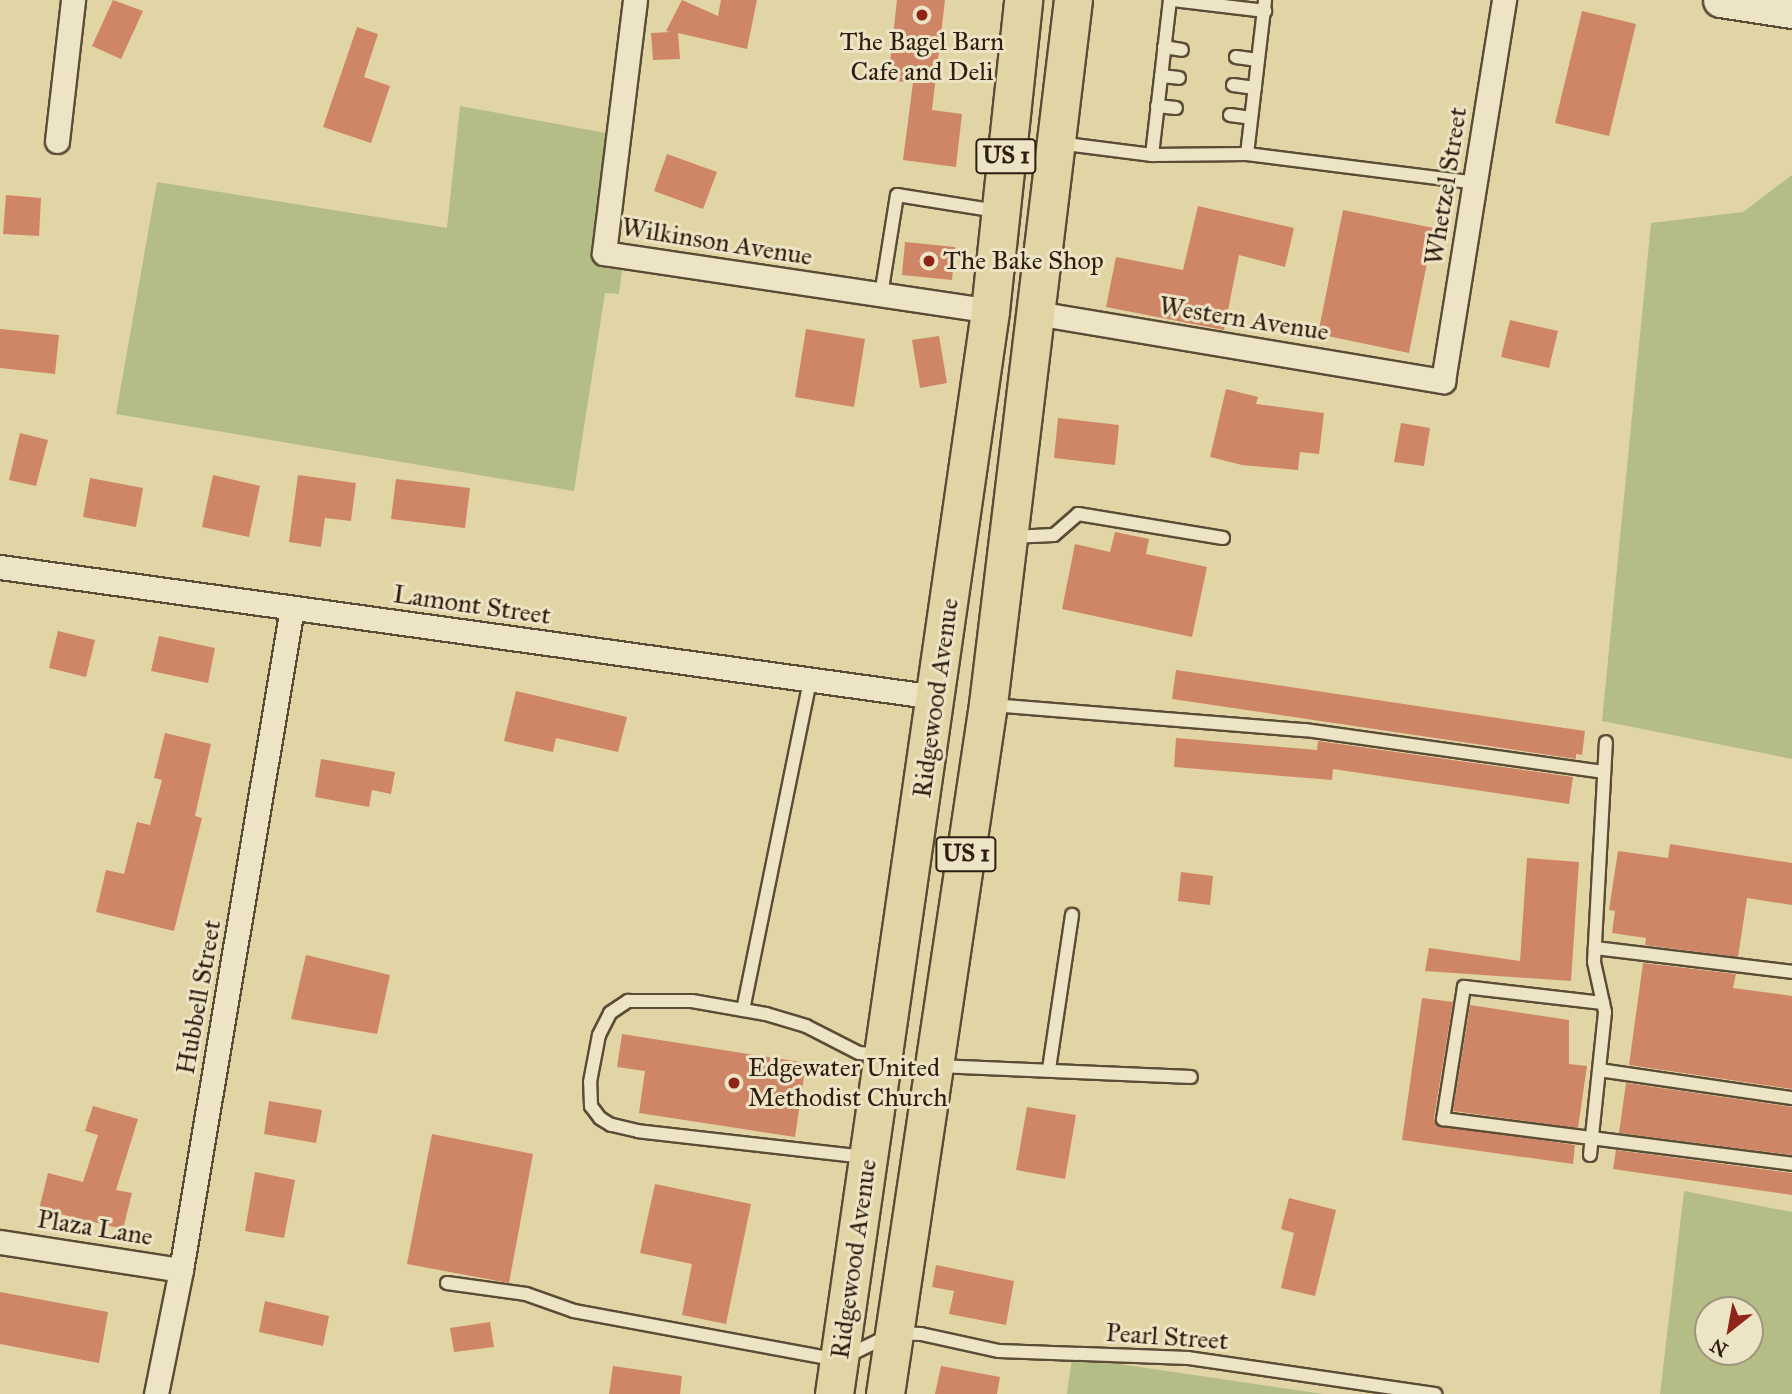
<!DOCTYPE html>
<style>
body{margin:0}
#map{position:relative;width:1792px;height:1394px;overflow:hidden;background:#e2d5a5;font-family:"IM FELL Great Primer",serif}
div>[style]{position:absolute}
.green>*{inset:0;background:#b4bd85}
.building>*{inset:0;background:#ce8666}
.roads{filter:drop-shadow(2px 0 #5b4c37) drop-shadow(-2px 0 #5b4c37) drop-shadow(0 2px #5b4c37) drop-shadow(0 -2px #5b4c37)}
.lane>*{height:12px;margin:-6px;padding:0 6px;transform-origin:6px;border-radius:6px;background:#ece4c4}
.street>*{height:23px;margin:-11.5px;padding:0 11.5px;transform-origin:11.5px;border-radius:11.5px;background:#ece4c4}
.secondary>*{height:33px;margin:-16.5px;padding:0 16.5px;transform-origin:16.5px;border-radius:16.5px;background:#ece4c4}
.primary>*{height:37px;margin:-18.5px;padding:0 18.5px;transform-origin:18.5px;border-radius:18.5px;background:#e2d5a5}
.dots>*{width:19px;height:19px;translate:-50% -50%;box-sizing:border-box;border:4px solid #ece4c4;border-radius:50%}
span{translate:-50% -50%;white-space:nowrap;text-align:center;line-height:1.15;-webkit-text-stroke:6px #ece4c4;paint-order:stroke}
.shield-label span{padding:2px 5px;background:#ece4c4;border:2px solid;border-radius:5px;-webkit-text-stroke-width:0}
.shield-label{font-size:24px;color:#2e1e12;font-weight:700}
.poi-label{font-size:26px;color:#2e1e12}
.left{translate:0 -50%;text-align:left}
.street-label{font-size:26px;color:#2e1e12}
.north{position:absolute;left:1694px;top:1296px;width:70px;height:70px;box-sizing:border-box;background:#ece4c4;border:2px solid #a0957d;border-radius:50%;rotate:211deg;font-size:19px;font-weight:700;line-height:28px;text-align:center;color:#2e1e12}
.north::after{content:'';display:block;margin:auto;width:24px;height:32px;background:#8f2418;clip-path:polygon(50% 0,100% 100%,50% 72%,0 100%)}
</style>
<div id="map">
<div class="green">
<div style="clip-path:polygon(460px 106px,606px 133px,591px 253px,601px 267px,622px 270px,619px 294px,605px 293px,574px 491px,116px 414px,157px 182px,447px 228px)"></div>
<div style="clip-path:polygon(1792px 175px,1792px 759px,1602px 721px,1651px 223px,1743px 212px)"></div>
<div style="clip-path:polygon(evenodd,1684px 1191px,1792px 1212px,1792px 1394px,1660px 1394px,1684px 1191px,1708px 1310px,1750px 1310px,1750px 1352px,1708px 1352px,1708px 1310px)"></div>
<div style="clip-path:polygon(1072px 1357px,1323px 1394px,1067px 1394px)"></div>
</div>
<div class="building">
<div style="clip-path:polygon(113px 0,143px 11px,121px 59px,92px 46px)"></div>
<div style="clip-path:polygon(682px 0,718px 16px,721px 0,757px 0,747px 49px,678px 33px,680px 59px,653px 60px,651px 33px,670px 32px,666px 31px)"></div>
<div style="clip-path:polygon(897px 0,945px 0,932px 110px,962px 114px,956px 167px,903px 160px,913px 83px,888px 80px)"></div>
<div style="clip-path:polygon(1582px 11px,1636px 24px,1609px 136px,1555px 123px)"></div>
<div style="clip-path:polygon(357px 27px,378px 34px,364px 77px,390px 86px,371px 143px,323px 127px)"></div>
<div style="clip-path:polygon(667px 154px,717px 172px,703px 209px,654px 191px)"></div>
<div style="clip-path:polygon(6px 195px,41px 198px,39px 236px,3px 234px)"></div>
<div style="clip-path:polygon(1198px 206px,1294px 228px,1285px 267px,1239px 255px,1224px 330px,1106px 307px,1116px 257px,1183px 270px)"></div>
<div style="clip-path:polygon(1343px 210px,1434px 228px,1409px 353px,1318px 334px)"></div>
<div style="clip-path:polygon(905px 242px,955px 247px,952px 280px,902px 275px)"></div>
<div style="clip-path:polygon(1510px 320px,1558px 331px,1549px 368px,1501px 357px)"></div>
<div style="clip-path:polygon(0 329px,59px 335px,55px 374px,0 368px)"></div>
<div style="clip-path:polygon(806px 329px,865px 339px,854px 407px,795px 397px)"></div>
<div style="clip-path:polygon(939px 336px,947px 383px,920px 388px,912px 340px)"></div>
<div style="clip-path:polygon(1226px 389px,1258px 397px,1256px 404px,1324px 413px,1319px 454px,1300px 452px,1298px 470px,1242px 465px,1210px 457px)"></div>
<div style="clip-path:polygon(1058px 418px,1119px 425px,1115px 465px,1054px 458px)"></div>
<div style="clip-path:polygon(1401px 423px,1430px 428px,1424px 466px,1394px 462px)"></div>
<div style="clip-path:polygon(20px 433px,48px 440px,36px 486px,9px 480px)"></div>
<div style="clip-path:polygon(213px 475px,260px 486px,249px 537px,202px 527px)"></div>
<div style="clip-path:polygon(298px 475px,356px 483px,351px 521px,325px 518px,321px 547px,289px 542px)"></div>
<div style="clip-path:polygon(90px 478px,143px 488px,136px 527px,83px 517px)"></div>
<div style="clip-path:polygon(396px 479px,470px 488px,465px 528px,391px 519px)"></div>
<div style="clip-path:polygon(1115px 532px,1149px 539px,1146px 554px,1207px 567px,1192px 637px,1062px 609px,1075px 544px,1110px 552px)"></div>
<div style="clip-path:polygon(58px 631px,95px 640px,86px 677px,49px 668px)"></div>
<div style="clip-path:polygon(159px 636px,215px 648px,208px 683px,151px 671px)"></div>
<div style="clip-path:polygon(1176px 670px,1585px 731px,1582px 755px,1576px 754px,1576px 759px,1172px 699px)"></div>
<div style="clip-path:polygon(516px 691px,627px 717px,618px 752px,556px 738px,553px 752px,504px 741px)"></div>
<div style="clip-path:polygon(165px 733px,211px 744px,195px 816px,202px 818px,174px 931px,96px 912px,106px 870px,124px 874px,137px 822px,150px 825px,162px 780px,154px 778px)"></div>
<div style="clip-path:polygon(1176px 738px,1317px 750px,1318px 741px,1573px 777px,1569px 804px,1333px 769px,1332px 780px,1174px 767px)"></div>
<div style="clip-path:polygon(321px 759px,395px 772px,391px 794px,372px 790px,369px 807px,315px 797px)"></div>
<div style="clip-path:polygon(1670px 844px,1792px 863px,1792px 905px,1747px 898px,1738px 957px,1645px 945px,1646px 938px,1612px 933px,1615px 911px,1609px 910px,1618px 851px,1668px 858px)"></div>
<div style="clip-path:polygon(1527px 858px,1579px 862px,1571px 981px,1425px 971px,1429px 948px,1520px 961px)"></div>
<div style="clip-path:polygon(1181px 872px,1213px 876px,1210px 905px,1178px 901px)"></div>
<div style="clip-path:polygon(306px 955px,390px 975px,377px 1034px,291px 1019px)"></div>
<div style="clip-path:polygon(1643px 963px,1736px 974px,1733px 988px,1792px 996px,1792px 1089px,1629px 1065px)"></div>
<div style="clip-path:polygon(1422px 998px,1453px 1002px,1434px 1118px,1437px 1125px,1575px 1145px,1573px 1164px,1402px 1140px)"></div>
<div style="clip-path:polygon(1470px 1005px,1569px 1020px,1569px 1064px,1587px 1066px,1578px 1128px,1453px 1111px)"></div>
<div style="clip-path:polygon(622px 1034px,806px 1063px,795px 1137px,639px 1113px,645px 1071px,617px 1067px)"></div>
<div style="clip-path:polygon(1626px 1083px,1792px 1107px,1792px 1155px,1619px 1133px)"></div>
<div style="clip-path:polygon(269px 1101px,322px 1110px,316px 1143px,264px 1134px)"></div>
<div style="clip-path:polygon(93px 1106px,138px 1119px,116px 1190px,132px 1193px,123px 1229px,39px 1209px,48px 1173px,83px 1182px,98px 1135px,85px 1131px)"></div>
<div style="clip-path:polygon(1027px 1107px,1076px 1115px,1065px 1179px,1016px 1170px)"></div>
<div style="clip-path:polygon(432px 1134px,533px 1154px,509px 1283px,407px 1264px)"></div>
<div style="clip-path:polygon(1616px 1150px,1792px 1173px,1792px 1195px,1613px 1169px)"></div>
<div style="clip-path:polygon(255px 1172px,295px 1180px,284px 1238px,245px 1231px)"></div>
<div style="clip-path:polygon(655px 1184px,751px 1204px,726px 1324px,682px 1315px,692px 1264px,640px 1253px)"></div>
<div style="clip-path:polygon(1289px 1198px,1336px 1210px,1315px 1296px,1281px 1288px,1294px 1233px,1281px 1229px)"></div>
<div style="clip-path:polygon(936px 1265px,1014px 1281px,1006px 1325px,949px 1314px,954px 1291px,932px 1287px)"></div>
<div style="clip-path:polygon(0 1292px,108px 1312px,99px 1363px,0 1344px)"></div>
<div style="clip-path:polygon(265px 1301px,329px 1316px,323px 1346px,259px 1332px)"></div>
<div style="clip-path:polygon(490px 1322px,494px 1347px,454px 1352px,450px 1328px)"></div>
<div style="clip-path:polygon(613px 1366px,682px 1376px,680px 1394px,609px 1394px)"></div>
<div style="clip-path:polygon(941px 1366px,1000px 1377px,997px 1394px,935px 1394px)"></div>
</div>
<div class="roads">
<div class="lane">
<div style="left:1173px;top:0;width:93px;rotate:6.8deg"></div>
<div style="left:1164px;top:47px;width:18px;rotate:9deg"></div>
<div style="left:1236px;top:57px;width:22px;rotate:8deg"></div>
<div style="left:1161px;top:76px;width:18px;rotate:6deg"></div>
<div style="left:1233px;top:85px;width:22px;rotate:8deg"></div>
<div style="left:1157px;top:106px;width:19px;rotate:6deg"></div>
<div style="left:1230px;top:115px;width:21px;rotate:8deg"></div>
<div style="left:1058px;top:143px;width:95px;rotate:7.3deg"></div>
<div style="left:1152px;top:155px;width:95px;rotate:-0.6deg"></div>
<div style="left:1247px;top:154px;width:230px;rotate:7.2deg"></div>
<div style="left:1247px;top:154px;width:155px;rotate:-83.3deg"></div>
<div style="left:1152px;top:155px;width:156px;rotate:-83.4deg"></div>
<div style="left:881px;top:295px;width:101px;rotate:-80.9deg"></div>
<div style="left:897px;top:195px;width:101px;rotate:9.1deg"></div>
<div style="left:1011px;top:537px;width:43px;rotate:-2.7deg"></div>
<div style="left:1054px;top:535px;width:32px;rotate:-41deg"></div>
<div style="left:1078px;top:514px;width:147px;rotate:9.4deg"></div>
<div style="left:992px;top:705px;width:314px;rotate:4.6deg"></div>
<div style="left:1305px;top:730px;width:302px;rotate:8deg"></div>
<div style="left:1595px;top:948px;width:198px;rotate:6.9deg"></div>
<div style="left:1603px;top:1003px;width:140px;rotate:-173.4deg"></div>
<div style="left:1464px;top:987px;width:134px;rotate:99deg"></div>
<div style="left:1443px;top:1119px;width:352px;rotate:7.3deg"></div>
<div style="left:743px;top:1010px;width:337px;rotate:-78.5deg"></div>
<div style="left:938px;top:1066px;width:253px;rotate:2.5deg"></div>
<div style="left:1049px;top:1069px;width:156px;rotate:-81.5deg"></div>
<div style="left:1599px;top:1070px;width:195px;rotate:8.3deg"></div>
<div style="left:1590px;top:1155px;width:144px;rotate:-84deg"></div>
<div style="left:1605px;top:1012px;width:51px;rotate:-102.4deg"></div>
<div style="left:1594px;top:962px;width:220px;rotate:-86.9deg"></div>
<div style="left:865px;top:1157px;width:228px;rotate:-173.5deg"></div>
<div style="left:638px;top:1131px;width:28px;rotate:-167deg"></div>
<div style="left:611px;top:1125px;width:13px;rotate:-148deg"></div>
<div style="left:600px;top:1118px;width:15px;rotate:-127deg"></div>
<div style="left:591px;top:1106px;width:24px;rotate:-92deg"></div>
<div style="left:590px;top:1082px;width:48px;rotate:-79.2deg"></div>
<div style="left:599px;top:1035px;width:25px;rotate:-63deg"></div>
<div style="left:610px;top:1013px;width:22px;rotate:-34deg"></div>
<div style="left:628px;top:1001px;width:64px"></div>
<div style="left:692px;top:1001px;width:75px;rotate:10deg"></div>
<div style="left:766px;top:1014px;width:42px;rotate:16.7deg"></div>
<div style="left:806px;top:1026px;width:59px;rotate:27deg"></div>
<div style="left:859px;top:1053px;width:22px;rotate:5deg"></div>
<div style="left:447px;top:1283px;width:80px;rotate:7.9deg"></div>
<div style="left:526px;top:1294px;width:51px;rotate:19.5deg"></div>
<div style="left:574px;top:1311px;width:269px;rotate:10.5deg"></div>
<div style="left:839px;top:1360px;width:61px;rotate:-26.1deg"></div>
<div style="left:894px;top:1333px;width:27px;rotate:2deg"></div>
<div style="left:921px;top:1334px;width:80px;rotate:12.3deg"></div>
<div style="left:999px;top:1351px;width:189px;rotate:2.1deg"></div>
<div style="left:1188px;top:1358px;width:250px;rotate:8.3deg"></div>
</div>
<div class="street">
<div style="left:635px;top:0;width:255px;rotate:97deg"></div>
<div style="left:604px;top:253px;width:390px;rotate:8.5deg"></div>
<div style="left:57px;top:141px;width:142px;rotate:-83.5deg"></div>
<div style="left:1036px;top:313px;width:413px;rotate:9.5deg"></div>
<div style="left:1443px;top:381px;width:386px;rotate:-80.9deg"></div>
<div style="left:0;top:567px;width:945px;rotate:7.91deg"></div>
<div style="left:0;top:1242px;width:183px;rotate:8.8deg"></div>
<div style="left:156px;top:1394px;width:126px;rotate:-78.6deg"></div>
<div style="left:181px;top:1270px;width:671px;rotate:-80.48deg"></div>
</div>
<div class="secondary">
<div style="left:1720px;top:0;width:73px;rotate:8.7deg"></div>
</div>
<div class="primary">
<div style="left:834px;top:1394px;width:1094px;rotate:-81.8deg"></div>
<div style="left:990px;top:311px;width:313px;rotate:-83.9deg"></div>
<div style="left:885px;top:1394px;width:698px;rotate:-81.51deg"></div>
<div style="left:988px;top:704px;width:709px;rotate:-83.12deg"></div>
</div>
</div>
<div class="dots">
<div style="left:922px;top:15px;background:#8f2418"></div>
<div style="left:929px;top:261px;background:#8f2418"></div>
<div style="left:734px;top:1083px;background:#8f2418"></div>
</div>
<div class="shield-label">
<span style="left:1006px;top:156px">US 1</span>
<span style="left:966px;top:854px">US 1</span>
</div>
<div class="poi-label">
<span style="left:922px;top:57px">The Bagel Barn<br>Cafe and Deli</span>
<span class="left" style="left:943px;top:261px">The Bake Shop</span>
<span class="left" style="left:748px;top:1083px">Edgewater United<br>Methodist Church</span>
</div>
<div class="street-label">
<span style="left:1446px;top:186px;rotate:-81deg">Whetzel Street</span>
<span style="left:717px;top:242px;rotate:9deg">Wilkinson Avenue</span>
<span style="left:1244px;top:319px;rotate:9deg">Western Avenue</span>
<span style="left:472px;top:605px;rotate:8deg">Lamont Street</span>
<span style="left:936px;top:698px;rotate:-82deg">Ridgewood Avenue</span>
<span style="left:199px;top:997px;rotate:-80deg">Hubbell Street</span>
<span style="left:95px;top:1228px;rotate:9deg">Plaza Lane</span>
<span style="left:854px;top:1259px;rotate:-82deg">Ridgewood Avenue</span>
<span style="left:1167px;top:1337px;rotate:4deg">Pearl Street</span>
</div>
<div class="north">N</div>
</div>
